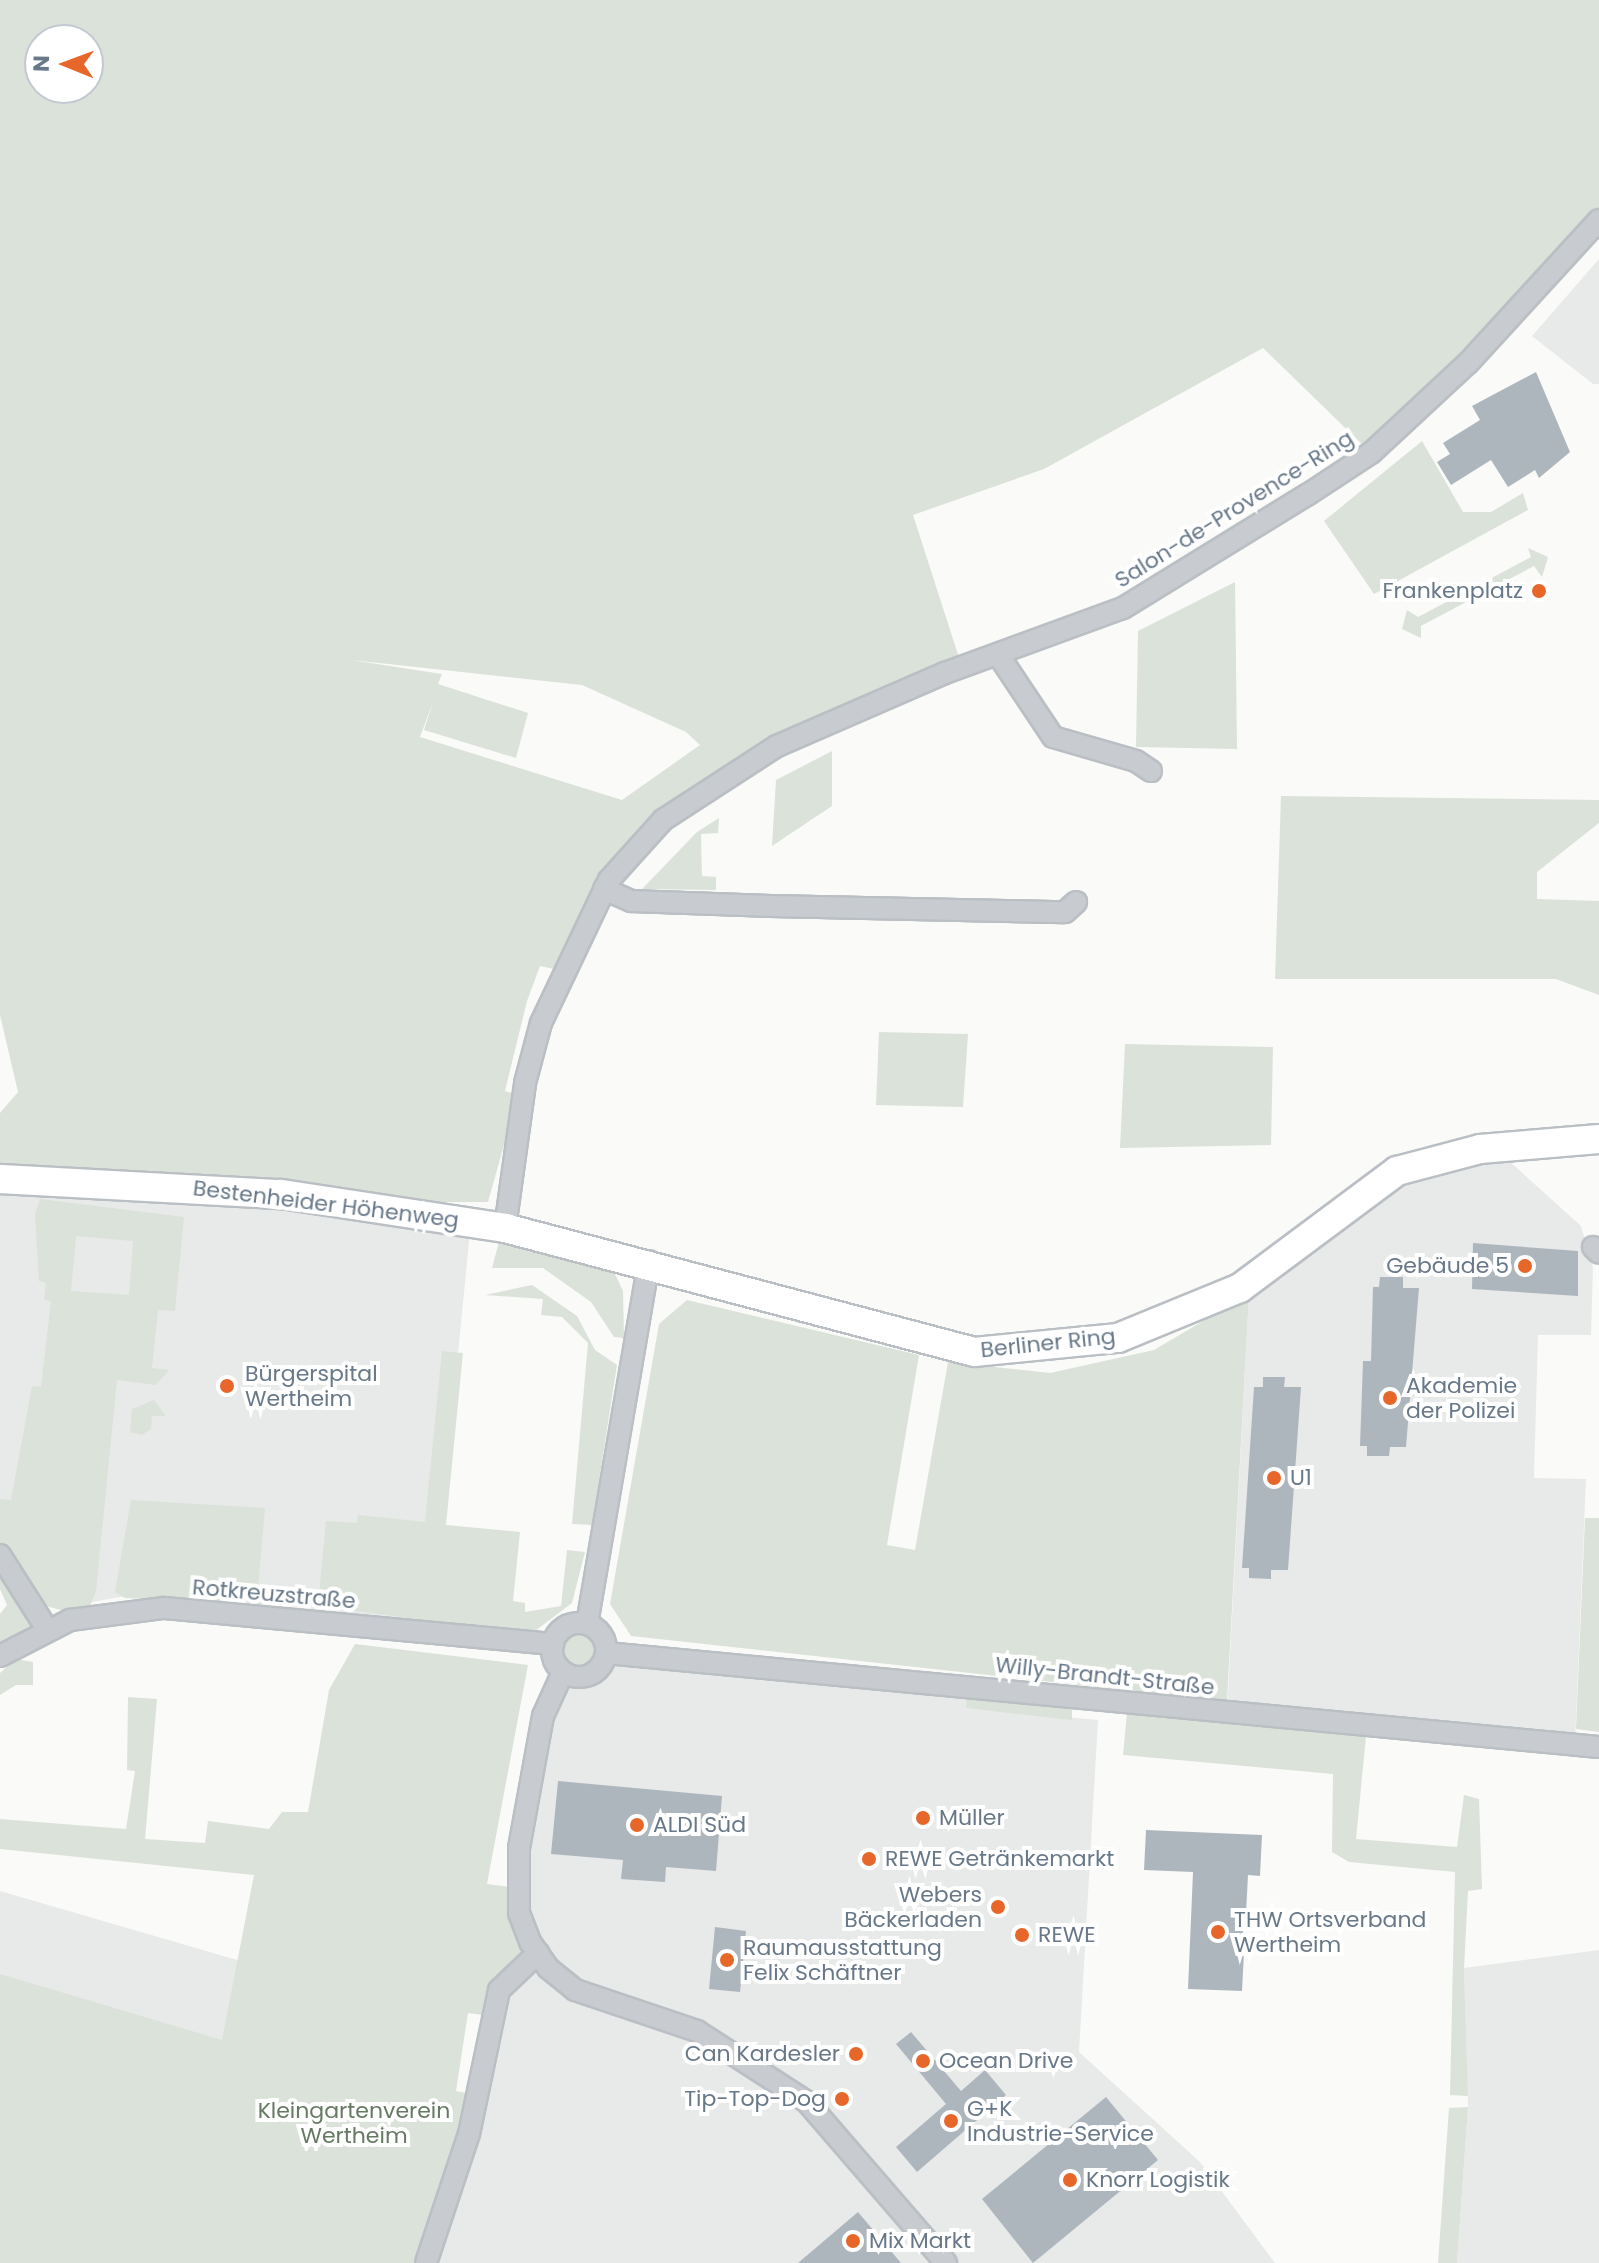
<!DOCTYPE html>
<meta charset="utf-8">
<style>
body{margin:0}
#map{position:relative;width:1599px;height:2263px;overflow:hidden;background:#fafaf8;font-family:Poppins,sans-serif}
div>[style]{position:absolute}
.built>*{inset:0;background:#e8e9e9}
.green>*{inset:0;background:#dbe2d9}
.round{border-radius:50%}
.building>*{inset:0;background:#aeb6bd}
.roads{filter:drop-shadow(2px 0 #babfc4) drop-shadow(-2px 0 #babfc4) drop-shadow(0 2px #babfc4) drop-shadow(0 -2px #babfc4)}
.street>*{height:20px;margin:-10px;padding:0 10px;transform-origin:10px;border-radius:10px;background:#c8cbcf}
.street>.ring{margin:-10px;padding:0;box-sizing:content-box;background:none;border:20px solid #c8cbcf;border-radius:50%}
.secondary>*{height:28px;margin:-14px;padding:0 14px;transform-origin:14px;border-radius:14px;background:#fff}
.dots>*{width:22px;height:22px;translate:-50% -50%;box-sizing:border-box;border:4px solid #fff;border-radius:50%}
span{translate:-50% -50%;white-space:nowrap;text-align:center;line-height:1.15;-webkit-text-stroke:8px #fff;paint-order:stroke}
.street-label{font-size:22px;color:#687889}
.poi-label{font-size:22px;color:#687889}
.right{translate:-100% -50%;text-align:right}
.left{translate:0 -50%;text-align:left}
.park-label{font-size:22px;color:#667a63}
.north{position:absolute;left:24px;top:24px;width:80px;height:80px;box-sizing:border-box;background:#fff;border:2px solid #c3c9d0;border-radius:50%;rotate:271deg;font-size:22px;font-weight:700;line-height:32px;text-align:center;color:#687889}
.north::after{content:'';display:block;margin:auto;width:28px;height:36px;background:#e7662a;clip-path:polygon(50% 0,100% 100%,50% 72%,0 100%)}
</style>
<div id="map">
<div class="built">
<div style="clip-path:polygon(1599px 259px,1599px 384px,1593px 384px,1532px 336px)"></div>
<div style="clip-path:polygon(1507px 1159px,1581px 1226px,1593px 1268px,1591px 1335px,1538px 1335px,1534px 1478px,1586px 1479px,1575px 1743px,1227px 1713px,1249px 1294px,1368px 1198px,1433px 1166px)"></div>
<div style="clip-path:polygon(0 1185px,402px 1218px,470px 1231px,432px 1621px,126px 1596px,58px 1608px,0 1542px)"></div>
<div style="clip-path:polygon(604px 1660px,967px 1686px,966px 1708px,1098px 1720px,1079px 2052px,1200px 2162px,1275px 2263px,426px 2263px,519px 1913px,543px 1716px,569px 1675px,588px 1676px)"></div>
<div style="clip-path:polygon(0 1891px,282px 1973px,214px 2252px,0 2263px)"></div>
<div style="clip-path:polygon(1599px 1950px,1599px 2263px,1457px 2263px,1468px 2107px,1464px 1968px)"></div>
</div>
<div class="green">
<div style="clip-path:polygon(evenodd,0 0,1599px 0,1599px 208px,1371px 453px,1263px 348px,1044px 469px,913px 515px,962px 667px,777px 746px,663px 820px,597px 888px,554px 969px,540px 966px,527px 1001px,505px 1091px,518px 1095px,488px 1202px,444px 1202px,438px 1217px,0 1179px,0 1113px,18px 1092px,0 1015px,0 0,40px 40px,88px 40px,88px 88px,40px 88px,40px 40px,0 0,351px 660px,582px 685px,686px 732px,700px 745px,622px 800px,420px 737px,433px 702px,424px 730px,516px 758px,528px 713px,438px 684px,442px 674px,351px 660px)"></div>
<div style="clip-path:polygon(1422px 441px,1463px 512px,1491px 512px,1523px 493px,1528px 510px,1374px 594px,1324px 521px)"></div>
<div style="clip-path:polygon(1528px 548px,1548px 557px,1542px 577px,1534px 566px,1421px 626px,1421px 638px,1402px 629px,1407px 610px,1418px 617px,1531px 557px)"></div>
<div style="clip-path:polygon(1235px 582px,1237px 749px,1136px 747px,1138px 631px)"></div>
<div style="clip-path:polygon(832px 751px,832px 806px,772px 846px,776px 780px)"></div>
<div style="clip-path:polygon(1281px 796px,1599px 800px,1599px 823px,1537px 872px,1537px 899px,1599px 901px,1599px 995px,1556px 979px,1275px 979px)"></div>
<div style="clip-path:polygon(719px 818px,718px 833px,701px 834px,702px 876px,716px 877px,716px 890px,642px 889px,697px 832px)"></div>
<div style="clip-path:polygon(879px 1032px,968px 1034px,963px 1107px,876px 1105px)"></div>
<div style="clip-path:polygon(1125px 1044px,1273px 1047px,1271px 1145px,1120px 1148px)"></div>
<div style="clip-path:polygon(evenodd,40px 1199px,184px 1217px,175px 1311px,158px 1310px,152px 1368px,169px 1370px,156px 1385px,117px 1380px,96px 1591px,90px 1606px,64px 1611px,39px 1604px,0 1543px,0 1499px,11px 1500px,32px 1386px,41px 1387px,51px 1301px,44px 1300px,46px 1283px,39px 1281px,35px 1214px,40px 1199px,76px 1236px,133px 1241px,129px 1295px,71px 1291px,76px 1236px)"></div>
<div style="clip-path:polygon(500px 1238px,599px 1262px,615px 1274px,623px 1291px,624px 1338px,614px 1337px,591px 1302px,543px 1268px,492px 1268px)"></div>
<div style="clip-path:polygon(532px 1285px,577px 1316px,595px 1350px,617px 1365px,592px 1525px,572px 1524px,588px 1343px,562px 1317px,541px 1315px,543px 1299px,485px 1295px)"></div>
<div style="clip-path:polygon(1249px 1294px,1227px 1701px,631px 1636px,610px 1604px,659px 1324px,687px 1300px,919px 1355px,887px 1545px,915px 1550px,948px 1362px,1050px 1373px,1154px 1350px)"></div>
<div style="clip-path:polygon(442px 1351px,463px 1353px,446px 1525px,520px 1532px,513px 1601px,525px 1603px,525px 1612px,561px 1606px,567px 1550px,585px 1552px,572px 1603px,531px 1634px,318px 1606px,326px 1521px,357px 1523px,358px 1515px,425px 1522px)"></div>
<div style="clip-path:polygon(154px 1400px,166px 1416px,152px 1416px,151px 1429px,142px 1435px,130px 1432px,132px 1409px)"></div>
<div style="clip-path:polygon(131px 1500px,265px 1508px,258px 1588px,285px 1592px,283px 1605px,125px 1598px,115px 1592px)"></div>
<div style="clip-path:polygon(1585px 1518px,1599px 1518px,1599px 1732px,1576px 1729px)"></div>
<div style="clip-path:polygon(0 1555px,47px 1629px,0 1656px,0 1614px,7px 1605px,0 1589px)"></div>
<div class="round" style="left:561px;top:1633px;width:34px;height:34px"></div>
<div style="clip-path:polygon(355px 1644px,528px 1665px,487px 1884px,518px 1888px,530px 1942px,491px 2016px,468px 2013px,456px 2091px,472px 2094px,416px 2263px,0 2263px,0 1974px,222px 2040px,254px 1875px,0 1849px,0 1819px,126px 1829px,135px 1771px,127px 1770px,128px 1697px,157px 1699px,145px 1839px,205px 1843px,208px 1821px,269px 1829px,282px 1812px,308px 1812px,329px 1690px)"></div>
<div style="clip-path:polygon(16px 1659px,33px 1662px,33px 1685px,16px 1685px,0 1695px,0 1673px)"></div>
<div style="clip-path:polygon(967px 1686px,1072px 1696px,1072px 1720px,966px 1708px)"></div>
<div style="clip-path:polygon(1128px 1702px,1367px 1726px,1356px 1839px,1457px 1847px,1464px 1795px,1479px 1799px,1482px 1889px,1468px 1891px,1464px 1968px,1468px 2096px,1450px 2095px,1455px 1872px,1349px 1862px,1332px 1852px,1333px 1774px,1123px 1755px)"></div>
<div style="clip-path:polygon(1468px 2107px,1457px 2263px,1438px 2263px,1449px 2108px)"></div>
</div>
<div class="building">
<div style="clip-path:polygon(1536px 372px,1570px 452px,1539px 478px,1535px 470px,1508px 487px,1491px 460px,1451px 485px,1437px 462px,1450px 454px,1443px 443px,1480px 420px,1472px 406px)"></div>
<div style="clip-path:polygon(1473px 1243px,1578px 1251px,1578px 1296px,1472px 1289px)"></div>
<div style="clip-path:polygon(1380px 1277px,1403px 1277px,1403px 1288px,1419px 1288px,1406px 1447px,1390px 1447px,1389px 1456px,1367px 1456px,1367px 1446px,1360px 1446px,1363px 1361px,1371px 1361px,1373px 1287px,1379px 1287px)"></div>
<div style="clip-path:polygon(1263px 1377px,1285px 1377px,1284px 1387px,1301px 1387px,1288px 1570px,1271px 1570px,1271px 1579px,1249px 1578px,1249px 1568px,1242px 1568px,1254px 1387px,1263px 1387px)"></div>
<div style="clip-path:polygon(558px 1781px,722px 1796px,716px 1871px,666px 1867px,665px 1882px,621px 1879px,623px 1860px,551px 1854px)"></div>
<div style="clip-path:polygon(1146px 1830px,1262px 1835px,1260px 1876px,1248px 1875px,1242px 1991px,1188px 1989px,1193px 1872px,1144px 1870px)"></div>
<div style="clip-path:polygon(715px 1927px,746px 1931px,740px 1992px,709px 1989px)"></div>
<div style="clip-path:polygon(911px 2032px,961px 2091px,985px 2070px,1006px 2095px,917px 2172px,896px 2147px,946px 2104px,896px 2044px)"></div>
<div style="clip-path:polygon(1106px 2097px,1158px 2160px,1033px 2263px,982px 2199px)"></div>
<div style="clip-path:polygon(858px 2212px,901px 2263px,798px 2263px)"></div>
</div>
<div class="roads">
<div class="street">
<div style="left:999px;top:656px;width:97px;rotate:56.3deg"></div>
<div style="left:1053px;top:737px;width:86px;rotate:16.1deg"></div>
<div style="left:1136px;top:761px;width:18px;rotate:34deg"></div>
<div style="left:604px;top:889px;width:30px;rotate:24deg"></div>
<div style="left:631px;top:901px;width:140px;rotate:2deg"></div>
<div style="left:771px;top:906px;width:294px;rotate:1.2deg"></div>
<div style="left:1065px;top:912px;width:15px;rotate:-42deg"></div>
<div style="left:505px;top:1228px;width:146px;rotate:-82.1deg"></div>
<div style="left:525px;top:1083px;width:62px;rotate:-75.1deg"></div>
<div style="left:541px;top:1023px;width:158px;rotate:-64.6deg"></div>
<div style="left:609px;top:880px;width:81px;rotate:-48deg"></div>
<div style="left:663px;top:820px;width:136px;rotate:-33deg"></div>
<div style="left:777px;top:746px;width:183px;rotate:-23.5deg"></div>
<div style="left:945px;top:673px;width:189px;rotate:-20.1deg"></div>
<div style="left:1123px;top:608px;width:216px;rotate:-31.6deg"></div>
<div style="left:1307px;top:495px;width:77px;rotate:-33.3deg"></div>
<div style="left:1371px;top:453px;width:132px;rotate:-42.9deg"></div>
<div style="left:1468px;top:363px;width:194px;rotate:-47.5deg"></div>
<div style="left:1593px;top:1247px;width:8px;rotate:45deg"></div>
<div style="left:0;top:1555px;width:88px;rotate:57.6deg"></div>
<div class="ring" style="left:552px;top:1623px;width:34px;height:34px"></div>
<div style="left:587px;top:1624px;width:368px;rotate:-80.3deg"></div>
<div style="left:606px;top:1653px;width:997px;rotate:5.41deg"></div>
<div style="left:0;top:1656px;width:79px;rotate:-27.2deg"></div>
<div style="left:70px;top:1620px;width:95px;rotate:-7.3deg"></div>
<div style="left:164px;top:1608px;width:391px;rotate:5.3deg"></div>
<div style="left:563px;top:1672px;width:48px;rotate:114.4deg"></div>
<div style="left:543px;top:1716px;width:134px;rotate:100.3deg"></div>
<div style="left:519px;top:1848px;width:65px;rotate:90deg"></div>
<div style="left:519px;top:1913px;width:31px;rotate:69deg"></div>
<div style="left:530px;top:1942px;width:32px;rotate:55deg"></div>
<div style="left:548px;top:1968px;width:35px;rotate:39deg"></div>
<div style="left:575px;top:1990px;width:129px;rotate:18.6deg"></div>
<div style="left:697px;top:2031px;width:131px;rotate:32.8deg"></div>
<div style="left:807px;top:2102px;width:213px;rotate:49.2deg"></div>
<div style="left:426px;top:2263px;width:136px;rotate:-71.6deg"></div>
<div style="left:469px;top:2134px;width:147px;rotate:-78.2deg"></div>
<div style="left:499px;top:1990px;width:54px;rotate:-43.5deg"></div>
</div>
<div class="secondary">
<div style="left:0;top:1179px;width:281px;rotate:3.1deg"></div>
<div style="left:281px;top:1194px;width:227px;rotate:8.6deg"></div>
<div style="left:505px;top:1228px;width:485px;rotate:14.8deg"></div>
<div style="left:974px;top:1352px;width:145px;rotate:-5.6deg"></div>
<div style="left:1118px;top:1338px;width:132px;rotate:-22.3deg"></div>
<div style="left:1240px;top:1288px;width:196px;rotate:-36.7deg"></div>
<div style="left:1397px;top:1171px;width:86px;rotate:-14.8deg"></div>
<div style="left:1480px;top:1149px;width:119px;rotate:-4.8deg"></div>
</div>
</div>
<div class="dots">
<div style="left:1539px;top:591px;background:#e7662a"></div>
<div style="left:1525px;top:1266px;background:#e7662a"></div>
<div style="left:227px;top:1386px;background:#e7662a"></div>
<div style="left:1390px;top:1398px;background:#e7662a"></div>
<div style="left:1274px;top:1478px;background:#e7662a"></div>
<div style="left:923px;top:1818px;background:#e7662a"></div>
<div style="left:637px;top:1825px;background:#e7662a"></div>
<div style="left:869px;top:1859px;background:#e7662a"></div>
<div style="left:998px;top:1907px;background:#e7662a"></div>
<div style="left:1218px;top:1932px;background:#e7662a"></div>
<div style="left:1022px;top:1935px;background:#e7662a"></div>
<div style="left:727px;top:1960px;background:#e7662a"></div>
<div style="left:856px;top:2054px;background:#e7662a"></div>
<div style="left:923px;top:2061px;background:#e7662a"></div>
<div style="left:842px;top:2099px;background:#e7662a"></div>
<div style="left:951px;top:2121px;background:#e7662a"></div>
<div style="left:1070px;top:2180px;background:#e7662a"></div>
<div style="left:853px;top:2241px;background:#e7662a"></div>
</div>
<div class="street-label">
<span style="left:1234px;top:509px;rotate:-32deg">Salon-de-Provence-Ring</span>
<span style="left:326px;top:1204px;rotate:7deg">Bestenheider Höhenweg</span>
<span style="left:1048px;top:1343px;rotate:-6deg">Berliner Ring</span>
<span style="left:274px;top:1594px;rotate:5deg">Rotkreuzstraße</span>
<span style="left:1105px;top:1676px;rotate:6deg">Willy-Brandt-Straße</span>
</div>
<div class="poi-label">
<span class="right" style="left:1523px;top:591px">Frankenplatz</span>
<span class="right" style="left:1509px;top:1266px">Gebäude 5</span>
<span class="left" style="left:245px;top:1386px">Bürgerspital<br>Wertheim</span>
<span class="left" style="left:1406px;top:1398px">Akademie<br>der Polizei</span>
<span class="left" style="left:1290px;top:1478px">U1</span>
<span class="left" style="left:939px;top:1818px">Müller</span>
<span class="left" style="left:653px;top:1825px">ALDI Süd</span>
<span class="left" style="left:885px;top:1859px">REWE Getränkemarkt</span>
<span class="right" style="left:982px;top:1907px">Webers<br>Bäckerladen</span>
<span class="left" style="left:1234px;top:1932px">THW Ortsverband<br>Wertheim</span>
<span class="left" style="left:1038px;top:1935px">REWE</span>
<span class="left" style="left:743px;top:1960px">Raumausstattung<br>Felix Schäftner</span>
<span class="right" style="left:840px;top:2054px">Can Kardesler</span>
<span class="left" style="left:939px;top:2061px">Ocean Drive</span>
<span class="right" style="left:826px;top:2099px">Tip-Top-Dog</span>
<span class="left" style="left:967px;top:2121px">G+K<br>Industrie-Service</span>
<span class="left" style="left:1086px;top:2180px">Knorr Logistik</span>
<span class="left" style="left:869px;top:2241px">Mix Markt</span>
</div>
<div class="park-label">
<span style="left:354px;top:2123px">Kleingartenverein<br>Wertheim</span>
</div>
<div class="north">N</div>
</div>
